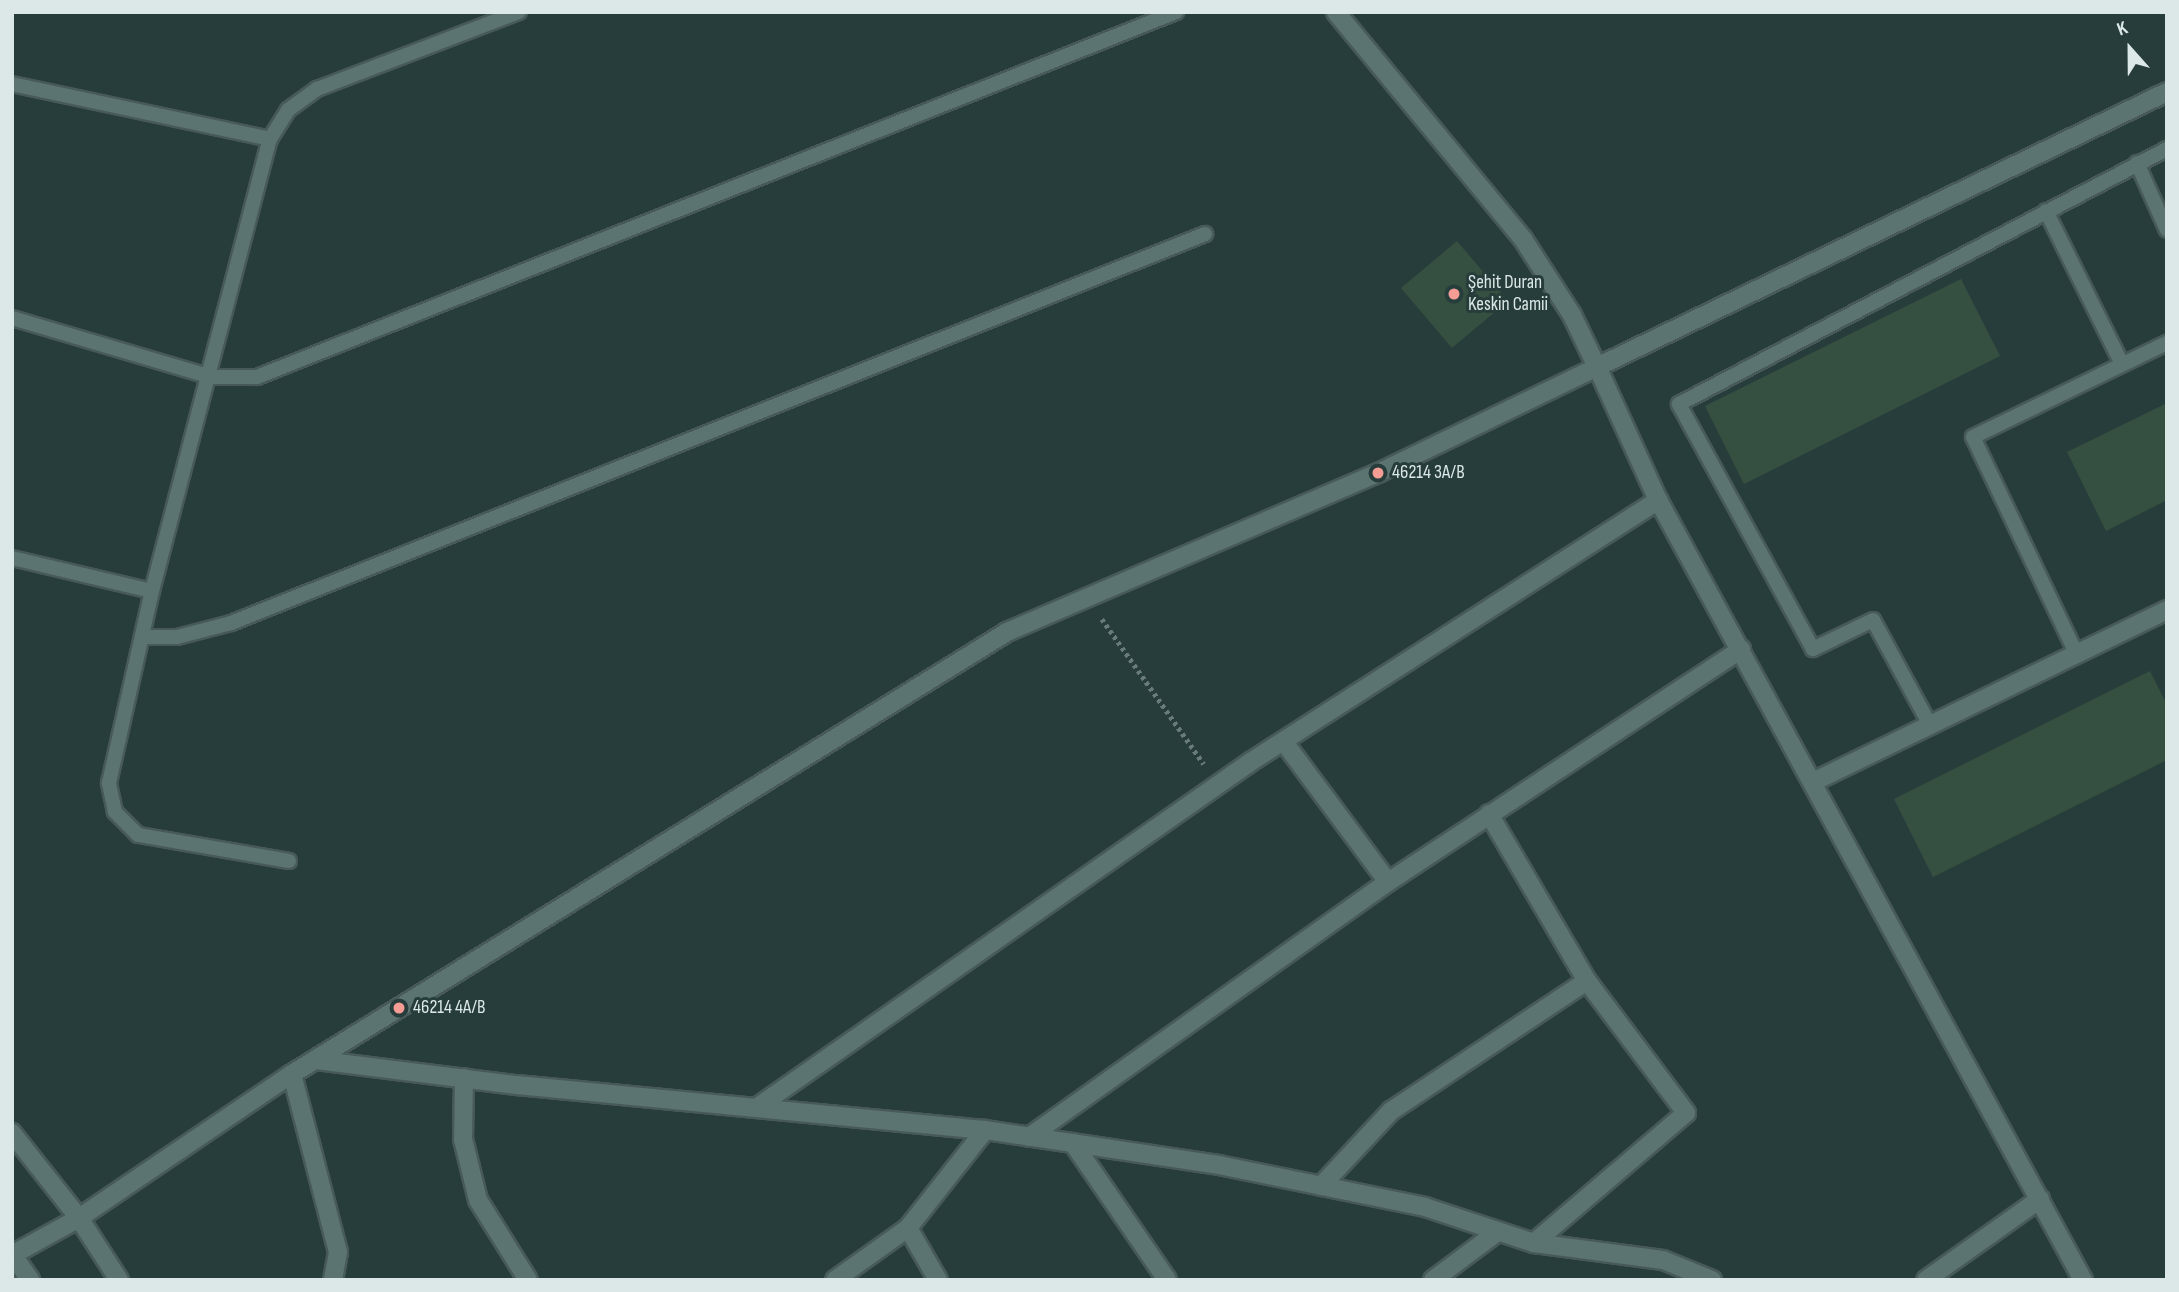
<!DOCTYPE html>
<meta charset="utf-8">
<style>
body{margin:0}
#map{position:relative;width:2179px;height:1292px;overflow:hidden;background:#273d3b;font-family:"Sofia Sans Condensed",sans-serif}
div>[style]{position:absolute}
.building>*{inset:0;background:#354f40}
.path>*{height:4.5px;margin-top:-2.25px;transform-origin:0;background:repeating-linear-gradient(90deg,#697b7a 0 3.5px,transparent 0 7px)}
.roads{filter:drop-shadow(2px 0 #475a59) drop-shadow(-2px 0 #475a59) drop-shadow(0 2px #475a59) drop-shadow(0 -2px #475a59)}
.service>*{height:14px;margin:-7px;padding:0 7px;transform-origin:7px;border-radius:7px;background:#5b7371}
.minor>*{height:18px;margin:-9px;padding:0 9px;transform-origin:9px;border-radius:9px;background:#5b7371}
.secondary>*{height:18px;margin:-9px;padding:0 9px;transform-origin:9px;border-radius:9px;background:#5b7371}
.dots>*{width:19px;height:19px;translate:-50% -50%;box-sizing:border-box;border:4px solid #273d3b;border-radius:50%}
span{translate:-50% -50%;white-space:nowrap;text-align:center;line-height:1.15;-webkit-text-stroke:6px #273d3b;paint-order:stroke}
.poi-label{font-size:19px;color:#dbe8e7}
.left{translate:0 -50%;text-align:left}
.frame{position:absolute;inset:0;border:14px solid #dbe8e7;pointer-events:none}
.north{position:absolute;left:2095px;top:14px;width:70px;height:70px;-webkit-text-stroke:5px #273d3b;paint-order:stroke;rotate:339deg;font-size:19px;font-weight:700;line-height:28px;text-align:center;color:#dbe8e7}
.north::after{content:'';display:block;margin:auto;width:24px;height:32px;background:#dbe8e7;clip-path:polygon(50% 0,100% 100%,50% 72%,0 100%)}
</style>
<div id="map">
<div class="building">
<div style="clip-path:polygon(1457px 241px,1508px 301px,1452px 348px,1401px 288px)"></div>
<div style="clip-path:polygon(1961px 279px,2000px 356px,1744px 484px,1705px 406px)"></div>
<div style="clip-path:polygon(2167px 403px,2167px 500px,2106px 531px,2067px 452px)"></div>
<div style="clip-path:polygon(2150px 671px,2167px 705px,2167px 760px,1933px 877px,1894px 799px)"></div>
</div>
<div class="path">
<div style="left:1102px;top:619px;width:177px;rotate:54.9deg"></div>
</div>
<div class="roads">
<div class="service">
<div style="left:12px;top:84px;width:264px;rotate:12deg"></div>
<div style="left:2137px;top:163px;width:73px;rotate:65.9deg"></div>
<div style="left:2046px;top:211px;width:171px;rotate:63.6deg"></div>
<div style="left:12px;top:318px;width:208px;rotate:16.5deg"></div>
<div style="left:211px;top:377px;width:46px"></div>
<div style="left:257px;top:377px;width:989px;rotate:-21.66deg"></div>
<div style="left:12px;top:558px;width:144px;rotate:13.3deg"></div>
<div style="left:142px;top:637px;width:35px"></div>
<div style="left:177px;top:637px;width:56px;rotate:-14.5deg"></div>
<div style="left:231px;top:623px;width:1049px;rotate:-21.77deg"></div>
<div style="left:2076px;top:653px;width:239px;rotate:-115.5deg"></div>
<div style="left:1973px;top:437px;width:216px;rotate:-25.9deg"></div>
<div style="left:1930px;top:725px;width:119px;rotate:-118.5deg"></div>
<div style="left:1873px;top:620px;width:67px;rotate:154.2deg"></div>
<div style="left:1813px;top:649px;width:279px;rotate:-118.7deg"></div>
<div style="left:1679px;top:404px;width:551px;rotate:-27.59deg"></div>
<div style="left:289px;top:861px;width:153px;rotate:-170.2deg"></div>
<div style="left:138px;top:835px;width:33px;rotate:-135deg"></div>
<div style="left:115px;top:812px;width:30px;rotate:-102deg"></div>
<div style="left:109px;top:783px;width:197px;rotate:-77.4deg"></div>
<div style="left:152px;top:591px;width:467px;rotate:-75.4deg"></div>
<div style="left:270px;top:139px;width:34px;rotate:-58deg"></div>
<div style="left:288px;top:110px;width:36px;rotate:-36deg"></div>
<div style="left:317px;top:89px;width:216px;rotate:-20.9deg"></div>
</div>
<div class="minor">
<div style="left:1284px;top:742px;width:174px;rotate:53.4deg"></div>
<div style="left:1813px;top:782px;width:394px;rotate:-25.9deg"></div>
<div style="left:1489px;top:814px;width:194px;rotate:59.6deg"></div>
<div style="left:1587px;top:981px;width:165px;rotate:53.1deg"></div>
<div style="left:1686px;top:1113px;width:200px;rotate:139.5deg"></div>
<div style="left:315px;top:1060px;width:204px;rotate:7.1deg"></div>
<div style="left:517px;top:1085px;width:470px;rotate:5.5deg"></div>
<div style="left:985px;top:1130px;width:237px;rotate:8.5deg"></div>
<div style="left:1219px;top:1165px;width:210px;rotate:11.5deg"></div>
<div style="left:1425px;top:1207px;width:115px;rotate:18.3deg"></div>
<div style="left:1534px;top:1243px;width:130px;rotate:7.5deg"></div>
<div style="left:1663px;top:1260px;width:53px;rotate:22.2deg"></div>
<div style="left:292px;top:1074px;width:184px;rotate:75.5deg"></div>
<div style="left:338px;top:1252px;width:28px;rotate:100deg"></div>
<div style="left:464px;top:1078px;width:61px;rotate:90.9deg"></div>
<div style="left:463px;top:1139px;width:63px;rotate:76.2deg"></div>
<div style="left:478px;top:1200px;width:94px;rotate:58deg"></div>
<div style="left:756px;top:1108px;width:605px;rotate:-34.98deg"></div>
<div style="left:1252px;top:761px;width:483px;rotate:-32.7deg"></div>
<div style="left:12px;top:1133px;width:108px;rotate:51.8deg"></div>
<div style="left:79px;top:1218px;width:74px;rotate:57.2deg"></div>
<div style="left:1029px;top:1137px;width:440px;rotate:-35.4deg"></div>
<div style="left:1388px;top:882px;width:423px;rotate:-33.4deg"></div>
<div style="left:1073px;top:1143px;width:166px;rotate:55.5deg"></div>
<div style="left:1321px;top:1186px;width:103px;rotate:-47deg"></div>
<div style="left:1391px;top:1111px;width:235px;rotate:-33.6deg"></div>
<div style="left:908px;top:1228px;width:60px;rotate:60deg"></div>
<div style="left:12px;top:1254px;width:32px;rotate:55deg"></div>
<div style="left:12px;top:1255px;width:77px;rotate:-28.9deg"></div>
<div style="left:79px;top:1218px;width:257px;rotate:-34.1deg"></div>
<div style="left:292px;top:1074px;width:841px;rotate:-31.72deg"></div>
<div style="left:1007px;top:632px;width:404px;rotate:-23.2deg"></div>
<div style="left:1378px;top:473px;width:243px;rotate:-25.8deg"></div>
<div style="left:1597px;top:367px;width:58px;rotate:-115.7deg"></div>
<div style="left:1572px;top:315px;width:90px;rotate:-122.8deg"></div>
<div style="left:1523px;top:239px;width:294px;rotate:-129.5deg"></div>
<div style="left:835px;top:1280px;width:90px;rotate:-35.5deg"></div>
<div style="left:908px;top:1228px;width:125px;rotate:-51.8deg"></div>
<div style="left:1433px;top:1280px;width:79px;rotate:-36.7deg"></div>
<div style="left:1926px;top:1280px;width:140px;rotate:-35.4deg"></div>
</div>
<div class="secondary">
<div style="left:2083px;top:1280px;width:888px;rotate:-118.58deg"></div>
<div style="left:1658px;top:500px;width:146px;rotate:-114.6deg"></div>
<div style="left:1597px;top:367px;width:633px;rotate:-25.76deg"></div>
</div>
</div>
<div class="dots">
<div style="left:1454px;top:294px;background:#f59c94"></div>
<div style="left:1378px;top:473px;background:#f59c94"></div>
<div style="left:399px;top:1008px;background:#f59c94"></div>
</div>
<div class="poi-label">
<span class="left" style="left:1468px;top:294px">Şehit Duran<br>Keskin Camii</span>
<span class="left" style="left:1392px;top:473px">46214 3A/B</span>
<span class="left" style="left:413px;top:1008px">46214 4A/B</span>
</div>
<div class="frame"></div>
<div class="north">K</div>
</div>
